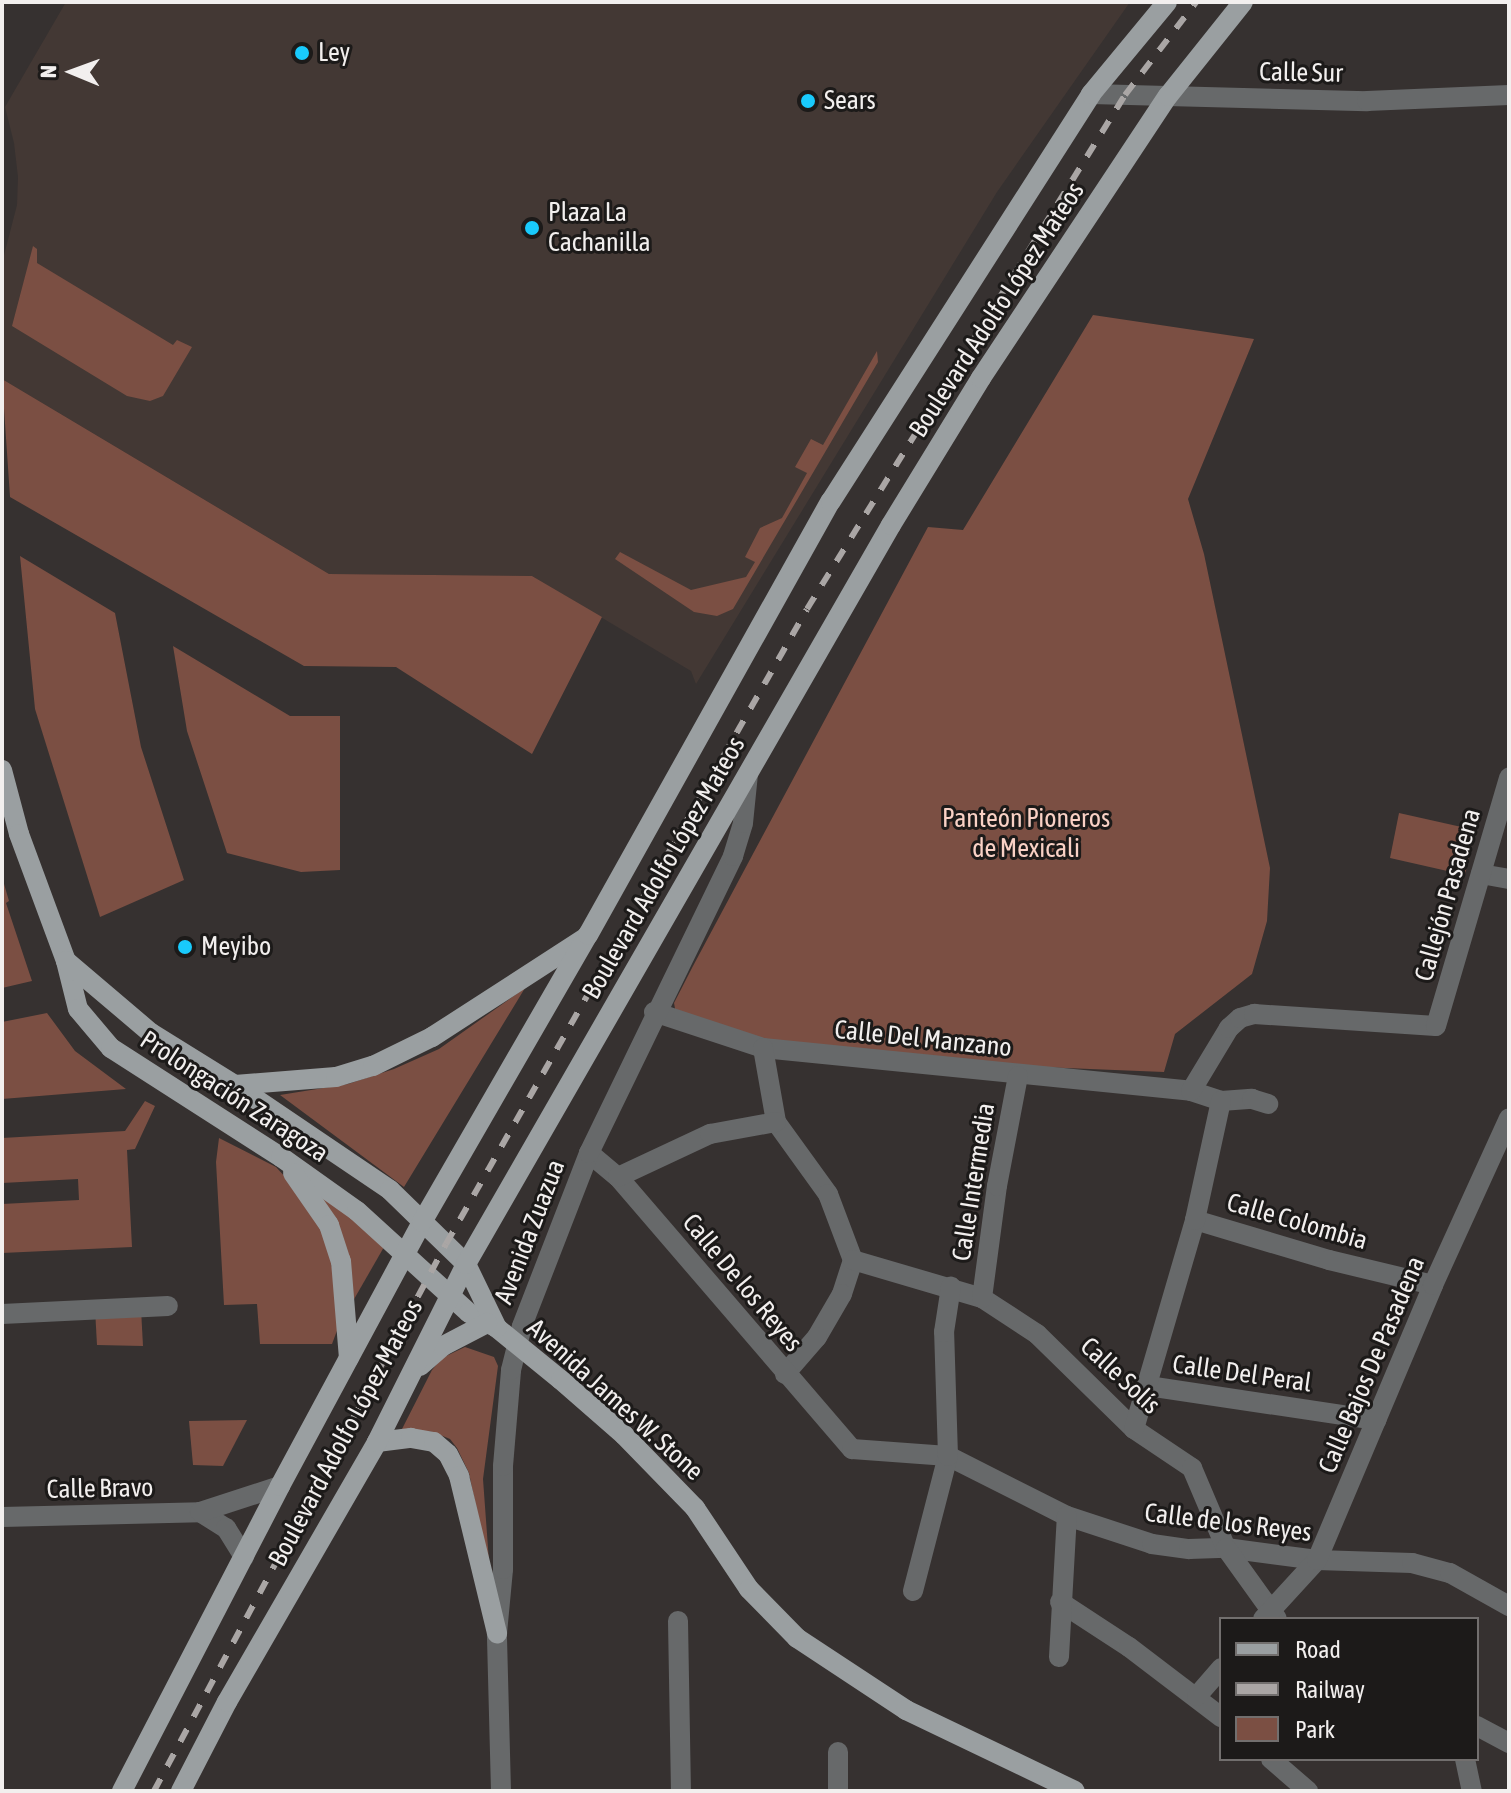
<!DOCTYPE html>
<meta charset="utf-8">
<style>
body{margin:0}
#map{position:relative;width:1511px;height:1793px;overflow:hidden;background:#363130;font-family:"Asap Condensed",sans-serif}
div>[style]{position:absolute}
.built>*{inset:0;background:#433834}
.green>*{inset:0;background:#7b4f43}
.minor>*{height:20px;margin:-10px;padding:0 10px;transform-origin:10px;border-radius:10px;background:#67696a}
.major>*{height:20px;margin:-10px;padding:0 10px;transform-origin:10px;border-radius:10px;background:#9a9fa1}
.rail>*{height:6px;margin-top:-3px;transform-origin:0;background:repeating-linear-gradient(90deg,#aaa6a5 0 14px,transparent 0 28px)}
.dots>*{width:22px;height:22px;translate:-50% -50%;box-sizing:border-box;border:4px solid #1c1a19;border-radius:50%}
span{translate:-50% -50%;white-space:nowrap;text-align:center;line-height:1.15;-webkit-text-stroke:6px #1c1a19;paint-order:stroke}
.poi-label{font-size:26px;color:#f2efee}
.left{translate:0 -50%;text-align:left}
.street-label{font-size:26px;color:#f2efee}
.park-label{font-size:26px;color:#f9d1c5}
.frame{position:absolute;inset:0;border:4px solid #f2efee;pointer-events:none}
.legend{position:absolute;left:1219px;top:1617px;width:260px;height:144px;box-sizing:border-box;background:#1c1a19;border:2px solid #726f6e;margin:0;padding:10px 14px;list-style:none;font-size:24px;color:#f2efee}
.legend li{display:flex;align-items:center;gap:16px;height:40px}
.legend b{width:40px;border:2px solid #726f6e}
.north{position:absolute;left:32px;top:32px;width:80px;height:80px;-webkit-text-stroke:6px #1c1a19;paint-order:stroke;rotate:271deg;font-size:22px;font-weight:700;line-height:32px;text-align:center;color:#f2efee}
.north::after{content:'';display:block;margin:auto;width:28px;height:36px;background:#f2efee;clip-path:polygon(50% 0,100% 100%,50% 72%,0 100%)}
</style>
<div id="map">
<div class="built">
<div style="clip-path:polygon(66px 2px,1130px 2px,997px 192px,696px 684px,691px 671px,532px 576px,329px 574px,2px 379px,2px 263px,17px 205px,18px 177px,14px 143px,5px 107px)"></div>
</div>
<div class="green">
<div style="clip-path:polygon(33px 246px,37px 249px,37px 263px,173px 345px,177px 340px,192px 347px,163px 396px,150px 401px,127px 396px,12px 326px)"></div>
<div style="clip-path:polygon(1093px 315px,1254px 339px,1188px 499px,1204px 554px,1270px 868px,1267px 921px,1252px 974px,1175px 1034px,1164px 1072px,963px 1064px,766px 1043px,676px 1014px,674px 1003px,693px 966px,928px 527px,963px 530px)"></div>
<div style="clip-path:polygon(877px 351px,878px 362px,733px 609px,717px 616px,694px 612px,615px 559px,620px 552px,691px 590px,746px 577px,755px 562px,745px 557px,760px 528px,782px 518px,807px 473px,795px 467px,811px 439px,823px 445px)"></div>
<div style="clip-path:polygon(2px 379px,329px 574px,532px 576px,602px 617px,532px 754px,396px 667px,304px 666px,10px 497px)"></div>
<div style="clip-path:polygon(20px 556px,115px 613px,141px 747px,184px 880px,100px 917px,35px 709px)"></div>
<div style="clip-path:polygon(173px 646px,290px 716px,340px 716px,340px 870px,301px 872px,227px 853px,187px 731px)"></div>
<div style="clip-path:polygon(1399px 813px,1475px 830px,1465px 875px,1390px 858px)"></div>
<div style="clip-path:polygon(2px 877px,9px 901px,6px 903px,32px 981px,2px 988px)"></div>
<div style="clip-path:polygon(525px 988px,404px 1187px,280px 1095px,348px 1084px,394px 1069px,439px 1049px)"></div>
<div style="clip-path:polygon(47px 1013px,75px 1051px,126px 1089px,2px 1099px,2px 1022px)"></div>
<div style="clip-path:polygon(145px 1101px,155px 1106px,135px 1149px,127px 1150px,132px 1247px,2px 1253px,2px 1204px,79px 1200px,78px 1179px,2px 1183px,2px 1138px,125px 1131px)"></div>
<div style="clip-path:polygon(219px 1138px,276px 1167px,298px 1191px,319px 1223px,330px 1256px,335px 1285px,338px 1328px,332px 1344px,260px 1344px,257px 1304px,224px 1305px,216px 1162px)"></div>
<div style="clip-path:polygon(314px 1186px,384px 1247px,353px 1301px)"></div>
<div style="clip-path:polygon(95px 1309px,141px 1309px,143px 1346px,97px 1345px)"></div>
<div style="clip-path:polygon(465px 1347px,494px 1357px,498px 1366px,483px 1479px,490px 1575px,469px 1473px,457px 1448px,450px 1439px,433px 1432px,402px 1429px,432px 1370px,442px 1358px)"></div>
<div style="clip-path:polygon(247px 1420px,223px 1466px,193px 1465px,189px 1421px)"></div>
</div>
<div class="minor">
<div style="left:1091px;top:94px;width:276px;rotate:1.5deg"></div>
<div style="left:1367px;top:101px;width:142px;rotate:-2.4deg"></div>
<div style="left:1481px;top:874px;width:28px;rotate:10deg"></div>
<div style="left:654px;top:1012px;width:115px;rotate:18.3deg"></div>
<div style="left:763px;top:1048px;width:430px;rotate:5.7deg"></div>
<div style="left:1191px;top:1091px;width:32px;rotate:18deg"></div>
<div style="left:763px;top:1048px;width:75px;rotate:80deg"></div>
<div style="left:776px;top:1122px;width:89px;rotate:54.2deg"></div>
<div style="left:828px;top:1194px;width:71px;rotate:69.3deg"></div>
<div style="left:853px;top:1260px;width:36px;rotate:108deg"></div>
<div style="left:842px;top:1294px;width:50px;rotate:120.2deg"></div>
<div style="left:817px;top:1337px;width:49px;rotate:130.9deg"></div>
<div style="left:1191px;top:1091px;width:74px;rotate:-58.9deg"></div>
<div style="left:1229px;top:1028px;width:15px;rotate:-42deg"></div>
<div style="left:1240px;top:1018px;width:15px;rotate:-16deg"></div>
<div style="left:1254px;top:1014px;width:182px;rotate:3.8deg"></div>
<div style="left:1436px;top:1026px;width:259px;rotate:-73.6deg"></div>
<div style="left:1221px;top:1101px;width:31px;rotate:-4deg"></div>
<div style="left:1252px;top:1099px;width:17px;rotate:17deg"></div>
<div style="left:589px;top:1153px;width:38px;rotate:40deg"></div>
<div style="left:618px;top:1177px;width:359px;rotate:49.3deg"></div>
<div style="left:852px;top:1449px;width:96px;rotate:4.2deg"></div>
<div style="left:948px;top:1456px;width:133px;rotate:26.8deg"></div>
<div style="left:1067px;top:1516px;width:89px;rotate:18.2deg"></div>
<div style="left:1152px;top:1544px;width:37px;rotate:8deg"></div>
<div style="left:1189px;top:1549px;width:37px;rotate:-2deg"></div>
<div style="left:1226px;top:1548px;width:92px;rotate:7.5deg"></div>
<div style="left:1317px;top:1560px;width:95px;rotate:1.8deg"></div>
<div style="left:1412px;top:1563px;width:39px;rotate:15deg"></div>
<div style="left:1450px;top:1573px;width:68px;rotate:29.2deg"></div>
<div style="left:618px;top:1177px;width:102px;rotate:-25.1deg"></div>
<div style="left:710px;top:1134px;width:67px;rotate:-10.3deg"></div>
<div style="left:1195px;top:1220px;width:140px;rotate:16.6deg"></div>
<div style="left:1329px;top:1260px;width:107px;rotate:13.5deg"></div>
<div style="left:853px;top:1260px;width:134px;rotate:16.4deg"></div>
<div style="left:982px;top:1298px;width:66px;rotate:33.2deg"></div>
<div style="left:1037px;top:1334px;width:136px;rotate:44.4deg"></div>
<div style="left:1134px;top:1429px;width:70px;rotate:33.9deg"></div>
<div style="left:1192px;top:1468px;width:87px;rotate:67deg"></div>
<div style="left:1226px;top:1548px;width:87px;rotate:54.3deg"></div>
<div style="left:982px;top:1298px;width:113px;rotate:-82.4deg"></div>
<div style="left:997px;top:1186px;width:112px;rotate:-79.2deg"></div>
<div style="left:2px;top:1314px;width:166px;rotate:-2.8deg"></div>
<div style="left:1148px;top:1386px;width:231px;rotate:8.5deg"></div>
<div style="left:1134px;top:1429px;width:218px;rotate:-73.7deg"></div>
<div style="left:1195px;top:1220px;width:122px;rotate:-77.7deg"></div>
<div style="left:200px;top:1512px;width:31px;rotate:32deg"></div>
<div style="left:226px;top:1528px;width:34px;rotate:58deg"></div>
<div style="left:2px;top:1517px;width:198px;rotate:-1.4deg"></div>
<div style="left:200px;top:1512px;width:84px;rotate:-18deg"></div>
<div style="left:913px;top:1591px;width:139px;rotate:-75.5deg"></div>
<div style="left:948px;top:1456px;width:124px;rotate:-91.8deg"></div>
<div style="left:944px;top:1332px;width:46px;rotate:-81.2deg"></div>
<div style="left:1060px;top:1602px;width:82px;rotate:33.1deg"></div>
<div style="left:1129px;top:1647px;width:116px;rotate:37.3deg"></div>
<div style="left:1263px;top:1619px;width:80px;rotate:-47.5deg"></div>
<div style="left:1317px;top:1560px;width:298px;rotate:-67.1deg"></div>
<div style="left:1433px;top:1285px;width:183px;rotate:-65.5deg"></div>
<div style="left:678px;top:1621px;width:170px;rotate:89deg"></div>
<div style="left:1059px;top:1657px;width:141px;rotate:-86.8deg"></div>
<div style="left:1197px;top:1696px;width:37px;rotate:-49deg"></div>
<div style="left:1477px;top:1726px;width:36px;rotate:28deg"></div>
<div style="left:1271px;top:1759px;width:49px;rotate:40.9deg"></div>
<div style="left:1465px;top:1759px;width:33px;rotate:78deg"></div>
<div style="left:501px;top:1791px;width:158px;rotate:-91.5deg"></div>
<div style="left:497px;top:1633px;width:64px;rotate:-84.6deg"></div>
<div style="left:503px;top:1569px;width:103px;rotate:-90deg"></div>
<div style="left:503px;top:1466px;width:96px;rotate:-85.2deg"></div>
<div style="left:511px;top:1370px;width:45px;rotate:-76deg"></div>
<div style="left:522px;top:1326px;width:186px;rotate:-68.8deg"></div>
<div style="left:589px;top:1153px;width:330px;rotate:-64.1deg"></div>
<div style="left:733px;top:856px;width:34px;rotate:-73deg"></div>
<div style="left:743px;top:823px;width:49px;rotate:-84.2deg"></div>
<div style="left:838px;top:1791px;width:39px;rotate:-90deg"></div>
</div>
<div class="major">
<div style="left:2px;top:770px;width:66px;rotate:75.1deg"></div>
<div style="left:19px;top:834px;width:135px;rotate:69.7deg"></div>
<div style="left:66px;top:961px;width:49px;rotate:76deg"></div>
<div style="left:78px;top:1009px;width:51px;rotate:49.8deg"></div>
<div style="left:111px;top:1048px;width:202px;rotate:32.7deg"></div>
<div style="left:281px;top:1157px;width:93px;rotate:35.4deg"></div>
<div style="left:357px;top:1211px;width:151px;rotate:42.3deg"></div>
<div style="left:469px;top:1313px;width:32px;rotate:28deg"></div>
<div style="left:497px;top:1328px;width:82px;rotate:39.1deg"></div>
<div style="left:561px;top:1380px;width:84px;rotate:41.1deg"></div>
<div style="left:624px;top:1435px;width:102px;rotate:45.8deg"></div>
<div style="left:695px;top:1508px;width:97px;rotate:56.3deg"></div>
<div style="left:749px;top:1589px;width:69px;rotate:45.6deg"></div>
<div style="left:797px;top:1638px;width:131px;rotate:33.4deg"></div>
<div style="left:906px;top:1710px;width:187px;rotate:25.6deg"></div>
<div style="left:66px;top:961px;width:111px;rotate:40.3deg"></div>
<div style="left:151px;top:1033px;width:99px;rotate:31.8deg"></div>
<div style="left:235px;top:1085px;width:187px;rotate:34.1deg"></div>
<div style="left:390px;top:1190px;width:106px;rotate:44.2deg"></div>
<div style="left:466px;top:1264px;width:71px;rotate:64.2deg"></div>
<div style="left:235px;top:1085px;width:101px;rotate:-4.5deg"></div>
<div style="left:336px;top:1077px;width:39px;rotate:-17deg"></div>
<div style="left:373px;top:1066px;width:66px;rotate:-26.2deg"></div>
<div style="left:432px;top:1037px;width:182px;rotate:-32.9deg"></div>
<div style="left:293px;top:1173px;width:63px;rotate:55.3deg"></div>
<div style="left:329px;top:1225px;width:38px;rotate:72deg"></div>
<div style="left:341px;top:1261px;width:97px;rotate:85.3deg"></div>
<div style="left:420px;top:1366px;width:30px;rotate:-41deg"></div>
<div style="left:443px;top:1346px;width:50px;rotate:-27.6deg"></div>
<div style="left:377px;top:1442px;width:34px;rotate:-7deg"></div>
<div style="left:411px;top:1438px;width:23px;rotate:10deg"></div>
<div style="left:434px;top:1442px;width:18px;rotate:41deg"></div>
<div style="left:448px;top:1454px;width:25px;rotate:63deg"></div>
<div style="left:459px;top:1476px;width:162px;rotate:76.4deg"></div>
<div style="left:122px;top:1791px;width:343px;rotate:-62.6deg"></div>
<div style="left:280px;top:1486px;width:300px;rotate:-61.7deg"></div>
<div style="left:422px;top:1222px;width:332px;rotate:-60deg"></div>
<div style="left:588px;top:935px;width:497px;rotate:-60.8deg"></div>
<div style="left:831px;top:501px;width:483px;rotate:-57.4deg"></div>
<div style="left:1091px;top:94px;width:119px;rotate:-50.4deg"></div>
<div style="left:181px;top:1791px;width:100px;rotate:-62.7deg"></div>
<div style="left:227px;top:1702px;width:300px;rotate:-60deg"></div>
<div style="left:377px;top:1442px;width:199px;rotate:-63.4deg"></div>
<div style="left:466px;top:1264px;width:852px;rotate:-60.1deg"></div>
<div style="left:891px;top:525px;width:172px;rotate:-58.5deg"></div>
<div style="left:981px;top:378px;width:338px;rotate:-56.5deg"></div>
<div style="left:1168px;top:96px;width:120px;rotate:-51.4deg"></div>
</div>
<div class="rail">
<div style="left:154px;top:1791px;width:620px;rotate:-61.91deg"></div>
<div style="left:446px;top:1244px;width:730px;rotate:-60.38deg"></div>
<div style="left:807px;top:609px;width:604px;rotate:-58.26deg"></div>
<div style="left:1125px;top:95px;width:117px;rotate:-52.6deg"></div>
</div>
<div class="dots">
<div style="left:302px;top:53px;background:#19cafc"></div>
<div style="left:808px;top:101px;background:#19cafc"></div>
<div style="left:532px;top:228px;background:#19cafc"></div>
<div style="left:185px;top:947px;background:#19cafc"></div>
</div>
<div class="poi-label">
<span class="left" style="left:318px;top:53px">Ley</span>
<span class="left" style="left:824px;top:101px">Sears</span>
<span class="left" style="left:548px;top:228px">Plaza La<br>Cachanilla</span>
<span class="left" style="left:201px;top:947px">Meyibo</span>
</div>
<div class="street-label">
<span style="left:1301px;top:73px;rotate:1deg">Calle Sur</span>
<span style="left:997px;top:310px;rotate:-57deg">Boulevard Adolfo López Mateos</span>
<span style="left:664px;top:868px;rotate:-60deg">Boulevard Adolfo López Mateos</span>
<span style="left:1448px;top:895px;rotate:-74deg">Callejón Pasadena</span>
<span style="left:923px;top:1039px;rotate:6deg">Calle Del Manzano</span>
<span style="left:234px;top:1097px;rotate:33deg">Prolongación Zaragoza</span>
<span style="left:974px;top:1182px;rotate:-81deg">Calle Intermedia</span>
<span style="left:1297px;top:1222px;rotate:16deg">Calle Colombia</span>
<span style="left:530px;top:1232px;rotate:-69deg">Avenida Zuazua</span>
<span style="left:742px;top:1283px;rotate:50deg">Calle De los Reyes</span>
<span style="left:1372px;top:1365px;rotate:-67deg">Calle Bajos De Pasadena</span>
<span style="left:1242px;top:1374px;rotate:8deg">Calle Del Peral</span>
<span style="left:1120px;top:1376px;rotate:43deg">Calle Solís</span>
<span style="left:615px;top:1400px;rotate:42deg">Avenida James W. Stone</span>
<span style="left:346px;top:1433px;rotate:-62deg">Boulevard Adolfo López Mateos</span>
<span style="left:100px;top:1489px;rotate:-1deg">Calle Bravo</span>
<span style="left:1228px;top:1523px;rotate:7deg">Calle de los Reyes</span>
</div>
<div class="park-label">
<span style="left:1026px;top:834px">Panteón Pioneros<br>de Mexicali</span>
</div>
<div class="frame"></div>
<ul class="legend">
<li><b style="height:10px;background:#9a9fa1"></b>Road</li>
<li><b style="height:10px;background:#aaa6a5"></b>Railway</li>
<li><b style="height:22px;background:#7b4f43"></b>Park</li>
</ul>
<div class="north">N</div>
</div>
